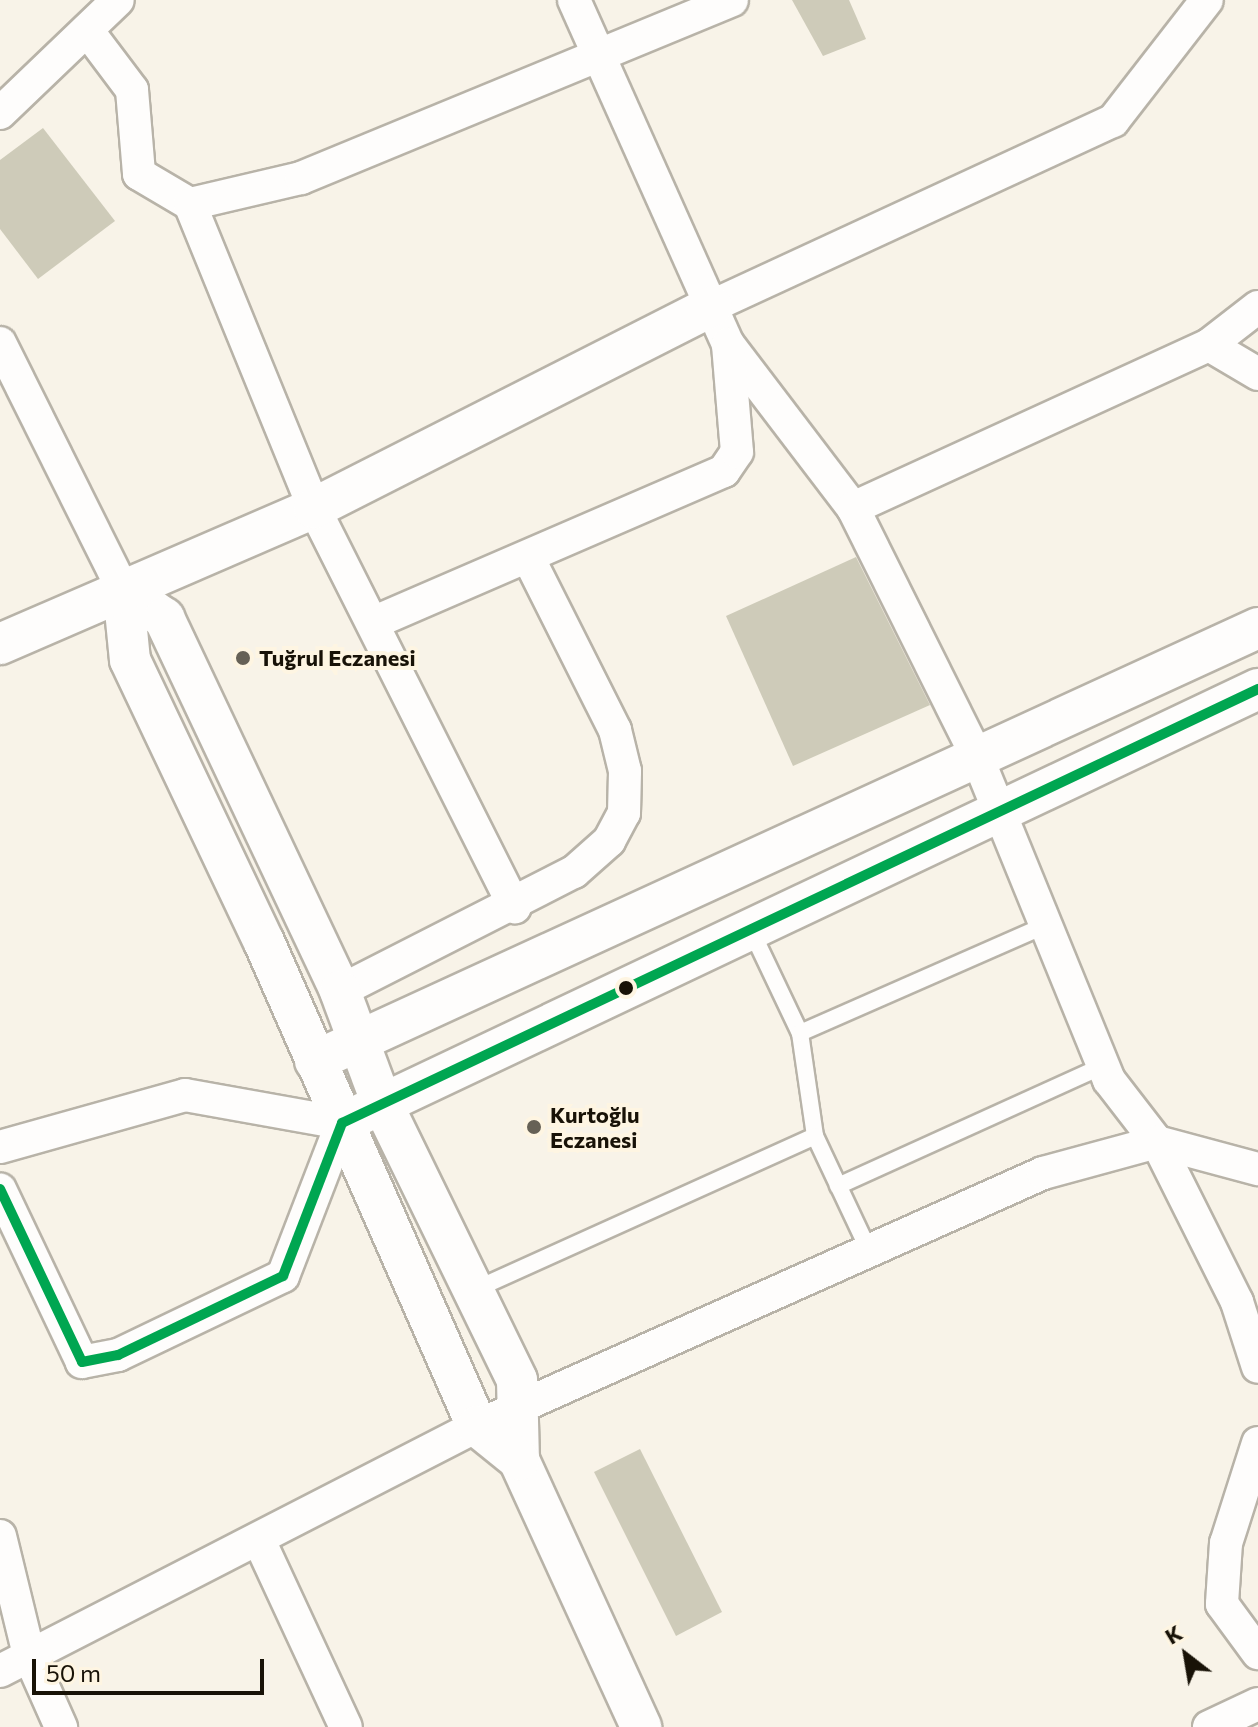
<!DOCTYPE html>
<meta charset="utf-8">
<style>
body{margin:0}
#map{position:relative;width:1258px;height:1727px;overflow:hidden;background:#f8f3e8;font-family:Commissioner,sans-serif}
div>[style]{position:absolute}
.building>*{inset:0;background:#cecbb9}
.roads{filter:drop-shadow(2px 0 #b8b3a8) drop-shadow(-2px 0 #b8b3a8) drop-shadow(0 2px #b8b3a8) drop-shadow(0 -2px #b8b3a8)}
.service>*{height:16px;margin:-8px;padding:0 8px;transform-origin:8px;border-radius:8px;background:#fefdfc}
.minor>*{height:32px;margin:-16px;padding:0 16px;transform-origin:16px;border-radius:16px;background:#fefdfc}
.tertiary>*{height:40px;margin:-20px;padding:0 20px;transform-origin:20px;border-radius:20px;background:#fefdfc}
.bus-1>*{height:10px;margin:-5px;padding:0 5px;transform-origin:5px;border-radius:5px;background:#00a651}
.dots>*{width:22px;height:22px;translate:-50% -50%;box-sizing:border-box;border:4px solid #fef5e2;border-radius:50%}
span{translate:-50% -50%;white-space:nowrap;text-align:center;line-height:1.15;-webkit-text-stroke:8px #fef5e2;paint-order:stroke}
.poi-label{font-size:22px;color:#181207;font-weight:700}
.left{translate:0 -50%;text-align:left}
.north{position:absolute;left:1146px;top:1615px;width:80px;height:80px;-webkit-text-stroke:6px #fef5e2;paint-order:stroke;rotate:329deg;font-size:22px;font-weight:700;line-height:32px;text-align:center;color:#181207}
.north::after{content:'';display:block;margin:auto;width:28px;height:36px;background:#181207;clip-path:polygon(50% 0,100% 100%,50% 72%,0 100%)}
.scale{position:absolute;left:32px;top:1659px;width:232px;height:36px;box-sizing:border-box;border:4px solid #181207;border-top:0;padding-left:10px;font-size:24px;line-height:28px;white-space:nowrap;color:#181207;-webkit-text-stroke:6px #fef5e2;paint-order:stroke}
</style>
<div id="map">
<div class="building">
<div style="clip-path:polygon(792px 0,849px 0,866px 39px,823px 56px)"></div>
<div style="clip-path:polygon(43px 128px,115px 221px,38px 279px,0 229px,0 160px)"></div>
<div style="clip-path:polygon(856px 557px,930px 705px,793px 766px,726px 616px)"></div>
<div style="clip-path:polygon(640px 1449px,722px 1612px,676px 1636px,594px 1472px)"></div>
</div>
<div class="roads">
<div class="service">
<div style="left:751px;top:930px;width:114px;rotate:64.6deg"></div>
<div style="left:800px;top:1033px;width:104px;rotate:81.7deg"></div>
<div style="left:815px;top:1136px;width:127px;rotate:64.8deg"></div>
<div style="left:800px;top:1033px;width:266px;rotate:-23.7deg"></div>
<div style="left:838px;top:1186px;width:291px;rotate:-24.4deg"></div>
<div style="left:474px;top:1290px;width:374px;rotate:-24.3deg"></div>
</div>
<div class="minor">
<div style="left:574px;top:0;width:377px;rotate:65.9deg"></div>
<div style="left:728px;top:344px;width:206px;rotate:52.7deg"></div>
<div style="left:853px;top:508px;width:280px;rotate:63.5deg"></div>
<div style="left:978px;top:759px;width:347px;rotate:67.8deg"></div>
<div style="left:1109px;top:1080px;width:78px;rotate:52.3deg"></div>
<div style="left:1157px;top:1142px;width:105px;rotate:15deg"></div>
<div style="left:87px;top:30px;width:75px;rotate:53.1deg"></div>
<div style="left:132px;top:90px;width:84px;rotate:85.2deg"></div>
<div style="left:139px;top:174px;width:59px;rotate:30.5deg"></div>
<div style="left:190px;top:204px;width:328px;rotate:67.8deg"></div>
<div style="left:314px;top:508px;width:447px;rotate:63.3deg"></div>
<div style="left:0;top:113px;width:163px;rotate:-43.8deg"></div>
<div style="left:190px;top:204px;width:114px;rotate:-13.2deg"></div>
<div style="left:301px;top:178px;width:466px;rotate:-22.4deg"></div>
<div style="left:712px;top:306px;width:442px;rotate:-24.8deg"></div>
<div style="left:1113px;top:121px;width:153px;rotate:-52.2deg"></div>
<div style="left:0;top:343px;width:276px;rotate:63.5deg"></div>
<div style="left:1209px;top:345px;width:57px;rotate:30.6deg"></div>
<div style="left:853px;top:508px;width:392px;rotate:-24.6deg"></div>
<div style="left:1209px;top:345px;width:62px;rotate:-37.8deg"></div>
<div style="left:375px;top:622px;width:380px;rotate:-23.4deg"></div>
<div style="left:724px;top:471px;width:23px;rotate:-56deg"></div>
<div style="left:737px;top:452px;width:108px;rotate:-94.8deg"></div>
<div style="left:340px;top:991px;width:263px;rotate:-27deg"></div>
<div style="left:574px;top:872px;width:47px;rotate:-41.5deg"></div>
<div style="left:609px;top:841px;width:32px;rotate:-62deg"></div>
<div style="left:624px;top:813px;width:42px;rotate:-88.6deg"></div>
<div style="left:625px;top:771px;width:42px;rotate:-103.7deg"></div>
<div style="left:615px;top:730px;width:191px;rotate:-116.7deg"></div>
<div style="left:0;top:1147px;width:192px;rotate:-15.7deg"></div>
<div style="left:185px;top:1095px;width:159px;rotate:10.1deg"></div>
<div style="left:342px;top:1123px;width:164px;rotate:111.1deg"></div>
<div style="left:283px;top:1276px;width:183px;rotate:154.4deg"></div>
<div style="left:118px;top:1355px;width:37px;rotate:169deg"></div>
<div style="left:82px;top:1362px;width:191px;rotate:-115.4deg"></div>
<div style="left:1258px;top:1443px;width:105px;rotate:107.7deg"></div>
<div style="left:1226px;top:1543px;width:61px;rotate:93.8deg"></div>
<div style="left:1222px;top:1604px;width:61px;rotate:53.7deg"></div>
<div style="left:0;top:1536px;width:122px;rotate:76.3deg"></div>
<div style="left:29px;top:1655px;width:79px;rotate:66deg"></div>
<div style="left:259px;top:1540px;width:206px;rotate:65.1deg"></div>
<div style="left:0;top:1671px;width:536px;rotate:-27.19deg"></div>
<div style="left:477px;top:1426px;width:620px;rotate:-24.08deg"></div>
<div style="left:1043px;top:1173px;width:118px;rotate:-15.2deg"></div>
<div style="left:1157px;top:1142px;width:179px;rotate:63.4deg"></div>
<div style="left:1237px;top:1302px;width:68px;rotate:72.1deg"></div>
<div style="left:1209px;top:1727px;width:54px;rotate:-25.1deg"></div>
</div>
<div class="tertiary">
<div style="left:123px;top:590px;width:50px;rotate:34.3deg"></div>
<div style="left:164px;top:618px;width:412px;rotate:64.7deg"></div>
<div style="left:340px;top:991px;width:117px;rotate:69.6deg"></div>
<div style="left:381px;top:1101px;width:310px;rotate:64deg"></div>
<div style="left:517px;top:1380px;width:80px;rotate:88.6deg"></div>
<div style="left:519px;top:1460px;width:294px;rotate:65.4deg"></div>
<div style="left:123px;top:590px;width:70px;rotate:84.3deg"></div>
<div style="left:130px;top:660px;width:312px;rotate:64.6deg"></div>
<div style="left:264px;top:942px;width:529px;rotate:66.25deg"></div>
<div style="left:477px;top:1426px;width:54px;rotate:39deg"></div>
<div style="left:0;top:644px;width:342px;rotate:-23.4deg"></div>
<div style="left:314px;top:508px;width:446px;rotate:-26.9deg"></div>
<div style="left:315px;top:1061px;width:1038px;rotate:-24.66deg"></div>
<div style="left:342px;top:1123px;width:1014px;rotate:-25.35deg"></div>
</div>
</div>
<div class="bus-1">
<div style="left:0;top:1189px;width:191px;rotate:64.6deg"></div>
<div style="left:82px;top:1362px;width:37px;rotate:-11deg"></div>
<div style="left:118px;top:1355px;width:183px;rotate:-25.6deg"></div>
<div style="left:283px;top:1276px;width:164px;rotate:-68.9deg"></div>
<div style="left:342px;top:1123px;width:1014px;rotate:-25.35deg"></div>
</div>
<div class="dots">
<div style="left:243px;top:658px;background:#666156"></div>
<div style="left:626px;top:988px;background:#181207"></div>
<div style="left:534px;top:1127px;background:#666156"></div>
</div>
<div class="poi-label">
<span class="left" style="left:259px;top:658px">Tuğrul Eczanesi</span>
<span class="left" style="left:550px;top:1127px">Kurtoğlu<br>Eczanesi</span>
</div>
<div class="north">K</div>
<div class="scale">50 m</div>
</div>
